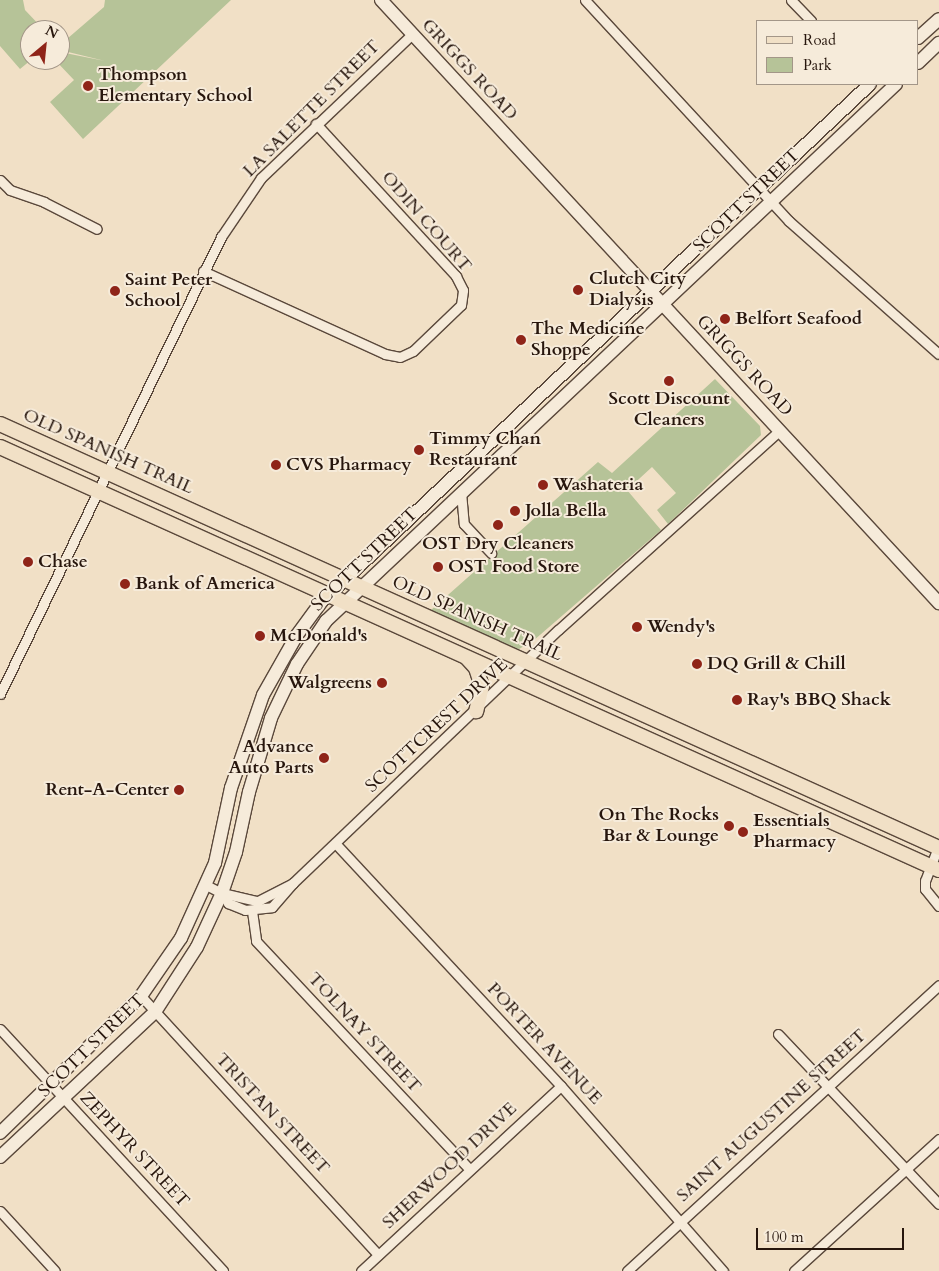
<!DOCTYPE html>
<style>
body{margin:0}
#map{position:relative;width:939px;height:1271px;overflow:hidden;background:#f1e0c6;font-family:Cardo,serif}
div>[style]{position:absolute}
.green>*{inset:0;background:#b6c398}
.roads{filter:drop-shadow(1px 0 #5a483b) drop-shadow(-1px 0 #5a483b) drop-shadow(0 1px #5a483b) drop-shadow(0 -1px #5a483b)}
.street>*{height:9px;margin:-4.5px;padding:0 4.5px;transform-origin:4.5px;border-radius:4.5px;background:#f6ebda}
.secondary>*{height:12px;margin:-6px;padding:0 6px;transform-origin:6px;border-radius:6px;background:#f6ebda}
.primary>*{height:14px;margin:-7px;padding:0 7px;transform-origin:7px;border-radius:7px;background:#f1e0c6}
.dots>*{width:14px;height:14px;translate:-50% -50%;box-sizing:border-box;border:2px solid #f6ebda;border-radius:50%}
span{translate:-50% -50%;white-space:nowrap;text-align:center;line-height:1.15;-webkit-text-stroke:4px #f6ebda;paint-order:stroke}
.street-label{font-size:18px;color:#27160d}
.poi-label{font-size:18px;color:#27160d;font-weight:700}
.left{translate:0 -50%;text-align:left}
.right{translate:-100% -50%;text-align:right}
.legend{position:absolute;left:756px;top:20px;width:162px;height:65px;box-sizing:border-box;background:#f6ebda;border:1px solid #a39688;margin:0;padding:6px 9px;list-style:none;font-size:15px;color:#27160d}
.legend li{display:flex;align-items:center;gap:10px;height:25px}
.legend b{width:25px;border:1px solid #a39688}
.north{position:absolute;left:20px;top:20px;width:50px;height:50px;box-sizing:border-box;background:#f6ebda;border:1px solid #a39688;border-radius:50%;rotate:28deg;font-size:14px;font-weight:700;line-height:20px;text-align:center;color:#27160d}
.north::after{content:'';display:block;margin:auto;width:18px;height:22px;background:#8f2418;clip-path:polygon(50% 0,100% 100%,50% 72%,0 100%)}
.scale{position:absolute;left:756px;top:1228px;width:148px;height:22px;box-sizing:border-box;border:2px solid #27160d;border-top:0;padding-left:6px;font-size:15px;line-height:18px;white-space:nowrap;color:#27160d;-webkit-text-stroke:4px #f6ebda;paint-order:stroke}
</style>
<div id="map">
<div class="green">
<div style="clip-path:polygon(0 0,23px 0,25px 10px,44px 30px,30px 30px,31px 60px,20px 69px,0 46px)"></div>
<div style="clip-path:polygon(105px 0,231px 0,83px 139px,50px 102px,74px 80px,55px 60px,60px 60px,60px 52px,105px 61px,60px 50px,60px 45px,104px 7px)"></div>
<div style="clip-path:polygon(715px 379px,760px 426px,761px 435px,668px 524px,657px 510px,676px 493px,652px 467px,627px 490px,661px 530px,533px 641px,519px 649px,512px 647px,431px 610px,598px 462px,612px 473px)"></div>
</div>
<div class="roads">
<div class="street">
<div style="left:585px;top:0;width:301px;rotate:47.3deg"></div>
<div style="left:789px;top:221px;width:200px;rotate:41.6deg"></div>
<div style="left:791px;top:0;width:29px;rotate:46deg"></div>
<div style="left:0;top:180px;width:14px;rotate:45deg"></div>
<div style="left:10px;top:190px;width:36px;rotate:19deg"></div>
<div style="left:44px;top:202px;width:59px;rotate:27deg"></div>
<div style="left:203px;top:271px;width:200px;rotate:24.5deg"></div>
<div style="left:385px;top:354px;width:15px;rotate:11deg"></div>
<div style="left:400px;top:357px;width:14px;rotate:-25deg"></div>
<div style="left:413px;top:351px;width:66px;rotate:-43.8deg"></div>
<div style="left:461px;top:305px;width:15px;rotate:-82deg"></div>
<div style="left:463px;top:290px;width:16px;rotate:-117deg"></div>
<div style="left:456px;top:276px;width:207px;rotate:-132.6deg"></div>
<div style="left:461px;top:492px;width:32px;rotate:85deg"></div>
<div style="left:464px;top:524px;width:40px;rotate:47deg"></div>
<div style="left:0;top:694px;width:508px;rotate:-64.19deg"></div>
<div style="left:221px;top:237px;width:71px;rotate:-55.9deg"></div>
<div style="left:261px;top:178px;width:209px;rotate:-43.6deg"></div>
<div style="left:336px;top:844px;width:330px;rotate:47.1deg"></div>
<div style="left:561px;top:1086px;width:246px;rotate:48.8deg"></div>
<div style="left:938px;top:847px;width:36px;rotate:111deg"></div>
<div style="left:925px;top:881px;width:8px;rotate:90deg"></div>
<div style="left:925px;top:889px;width:22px;rotate:51deg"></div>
<div style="left:206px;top:885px;width:18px;rotate:27deg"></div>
<div style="left:222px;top:893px;width:37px;rotate:13deg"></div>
<div style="left:258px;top:901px;width:39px;rotate:-27deg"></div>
<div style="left:222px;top:893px;width:12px;rotate:59deg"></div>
<div style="left:228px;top:903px;width:18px;rotate:22deg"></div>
<div style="left:245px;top:910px;width:27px;rotate:-6deg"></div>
<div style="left:272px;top:907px;width:32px;rotate:-49deg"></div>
<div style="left:293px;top:883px;width:366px;rotate:-43.7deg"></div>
<div style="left:558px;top:630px;width:299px;rotate:-42deg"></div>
<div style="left:252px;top:911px;width:30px;rotate:82deg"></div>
<div style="left:256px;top:941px;width:312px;rotate:46.9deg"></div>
<div style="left:141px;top:996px;width:351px;rotate:47.5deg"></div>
<div style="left:0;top:1029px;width:329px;rotate:47.3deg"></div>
<div style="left:778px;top:1034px;width:234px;rotate:46.6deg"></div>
<div style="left:0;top:1211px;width:81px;rotate:47.5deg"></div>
<div style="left:361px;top:1271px;width:272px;rotate:-42.8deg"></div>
<div style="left:627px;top:1271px;width:423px;rotate:-42.5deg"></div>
<div style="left:794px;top:1271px;width:196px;rotate:-42.3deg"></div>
</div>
<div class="secondary">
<div style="left:381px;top:0;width:822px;rotate:47.22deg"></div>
<div style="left:918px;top:38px;width:28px;rotate:-42deg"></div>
<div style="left:918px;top:63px;width:29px;rotate:-44deg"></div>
<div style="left:0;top:1133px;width:197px;rotate:-44.2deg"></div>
<div style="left:141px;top:996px;width:70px;rotate:-55.4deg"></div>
<div style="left:181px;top:938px;width:82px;rotate:-65.6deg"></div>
<div style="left:215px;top:863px;width:77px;rotate:-78deg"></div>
<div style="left:231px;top:788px;width:98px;rotate:-71deg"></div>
<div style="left:263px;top:695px;width:69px;rotate:-60.5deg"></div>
<div style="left:297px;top:635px;width:42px;rotate:-53.7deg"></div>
<div style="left:322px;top:601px;width:753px;rotate:-43.33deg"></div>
<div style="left:0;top:1157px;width:212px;rotate:-43.1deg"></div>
<div style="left:155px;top:1012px;width:77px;rotate:-57.1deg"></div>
<div style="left:197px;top:947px;width:60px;rotate:-65.2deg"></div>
<div style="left:222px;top:893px;width:43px;rotate:-71.1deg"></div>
<div style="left:236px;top:852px;width:61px;rotate:-77.8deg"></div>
<div style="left:249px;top:792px;width:77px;rotate:-73.4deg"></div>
<div style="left:271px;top:718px;width:60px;rotate:-64.3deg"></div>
<div style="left:297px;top:664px;width:52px;rotate:-56deg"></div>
<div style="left:326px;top:621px;width:783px;rotate:-43.29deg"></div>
</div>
<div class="primary">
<div style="left:0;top:424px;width:1030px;rotate:24.3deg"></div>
<div style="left:0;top:447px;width:1030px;rotate:24.25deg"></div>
<div style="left:467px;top:658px;width:13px;rotate:48deg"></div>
<div style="left:476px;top:668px;width:19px;rotate:72deg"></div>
<div style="left:482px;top:686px;width:26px;rotate:103deg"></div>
</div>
</div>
<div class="dots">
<div style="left:88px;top:86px;background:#8f2418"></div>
<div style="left:578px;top:290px;background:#8f2418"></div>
<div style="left:115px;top:291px;background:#8f2418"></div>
<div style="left:725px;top:319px;background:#8f2418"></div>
<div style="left:521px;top:340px;background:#8f2418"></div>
<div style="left:669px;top:381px;background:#8f2418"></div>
<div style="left:419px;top:450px;background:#8f2418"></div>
<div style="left:276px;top:465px;background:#8f2418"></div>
<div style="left:543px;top:485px;background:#8f2418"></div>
<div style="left:515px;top:511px;background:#8f2418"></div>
<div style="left:498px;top:525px;background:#8f2418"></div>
<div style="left:28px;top:562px;background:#8f2418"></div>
<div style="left:438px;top:567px;background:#8f2418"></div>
<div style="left:125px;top:584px;background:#8f2418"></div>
<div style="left:637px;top:627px;background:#8f2418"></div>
<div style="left:260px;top:636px;background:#8f2418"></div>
<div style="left:697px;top:664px;background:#8f2418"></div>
<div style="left:382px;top:683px;background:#8f2418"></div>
<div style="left:737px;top:700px;background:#8f2418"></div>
<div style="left:324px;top:758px;background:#8f2418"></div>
<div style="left:179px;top:790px;background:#8f2418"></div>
<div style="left:729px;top:826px;background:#8f2418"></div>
<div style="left:743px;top:832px;background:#8f2418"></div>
</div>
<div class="street-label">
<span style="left:469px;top:70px;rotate:47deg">GRIGGS ROAD</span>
<span style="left:312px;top:109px;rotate:-45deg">LA SALETTE STREET</span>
<span style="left:747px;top:201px;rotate:-44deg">SCOTT STREET</span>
<span style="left:426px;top:222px;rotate:49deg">ODIN COURT</span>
<span style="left:744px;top:366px;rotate:47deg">GRIGGS ROAD</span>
<span style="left:108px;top:452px;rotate:24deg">OLD SPANISH TRAIL</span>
<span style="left:365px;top:560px;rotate:-44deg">SCOTT STREET</span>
<span style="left:477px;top:619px;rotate:24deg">OLD SPANISH TRAIL</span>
<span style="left:437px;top:726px;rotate:-43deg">SCOTTCREST DRIVE</span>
<span style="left:364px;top:1033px;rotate:47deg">TOLNAY STREET</span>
<span style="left:544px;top:1044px;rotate:47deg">PORTER AVENUE</span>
<span style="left:92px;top:1046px;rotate:-44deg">SCOTT STREET</span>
<span style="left:272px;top:1114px;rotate:47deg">TRISTAN STREET</span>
<span style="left:772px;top:1116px;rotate:-42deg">SAINT AUGUSTINE STREET</span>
<span style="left:134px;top:1150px;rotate:47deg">ZEPHYR STREET</span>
<span style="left:450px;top:1166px;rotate:-43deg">SHERWOOD DRIVE</span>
</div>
<div class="poi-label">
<span class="left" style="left:98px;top:86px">Thompson<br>Elementary School</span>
<span class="left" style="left:589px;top:290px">Clutch City<br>Dialysis</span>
<span class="left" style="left:125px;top:291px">Saint Peter<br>School</span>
<span class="left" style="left:735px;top:319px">Belfort Seafood</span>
<span class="left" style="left:531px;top:340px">The Medicine<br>Shoppe</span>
<span style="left:669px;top:410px">Scott Discount<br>Cleaners</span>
<span class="left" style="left:429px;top:450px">Timmy Chan<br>Restaurant</span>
<span class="left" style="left:286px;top:465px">CVS Pharmacy</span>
<span class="left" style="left:553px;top:485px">Washateria</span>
<span class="left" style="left:525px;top:511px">Jolla Bella</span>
<span style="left:498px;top:544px">OST Dry Cleaners</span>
<span class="left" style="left:38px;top:562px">Chase</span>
<span class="left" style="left:448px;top:567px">OST Food Store</span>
<span class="left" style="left:135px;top:584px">Bank of America</span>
<span class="left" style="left:647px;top:627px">Wendy's</span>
<span class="left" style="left:270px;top:636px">McDonald's</span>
<span class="left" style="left:707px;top:664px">DQ Grill &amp; Chill</span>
<span class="right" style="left:372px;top:683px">Walgreens</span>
<span class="left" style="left:747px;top:700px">Ray's BBQ Shack</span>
<span class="right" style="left:314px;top:758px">Advance<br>Auto Parts</span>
<span class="right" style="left:169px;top:790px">Rent-A-Center</span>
<span class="right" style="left:719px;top:826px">On The Rocks<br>Bar &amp; Lounge</span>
<span class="left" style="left:753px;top:832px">Essentials<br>Pharmacy</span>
</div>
<ul class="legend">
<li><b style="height:6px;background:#f1e0c6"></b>Road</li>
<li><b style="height:14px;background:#b6c398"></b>Park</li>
</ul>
<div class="north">N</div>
<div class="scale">100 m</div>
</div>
